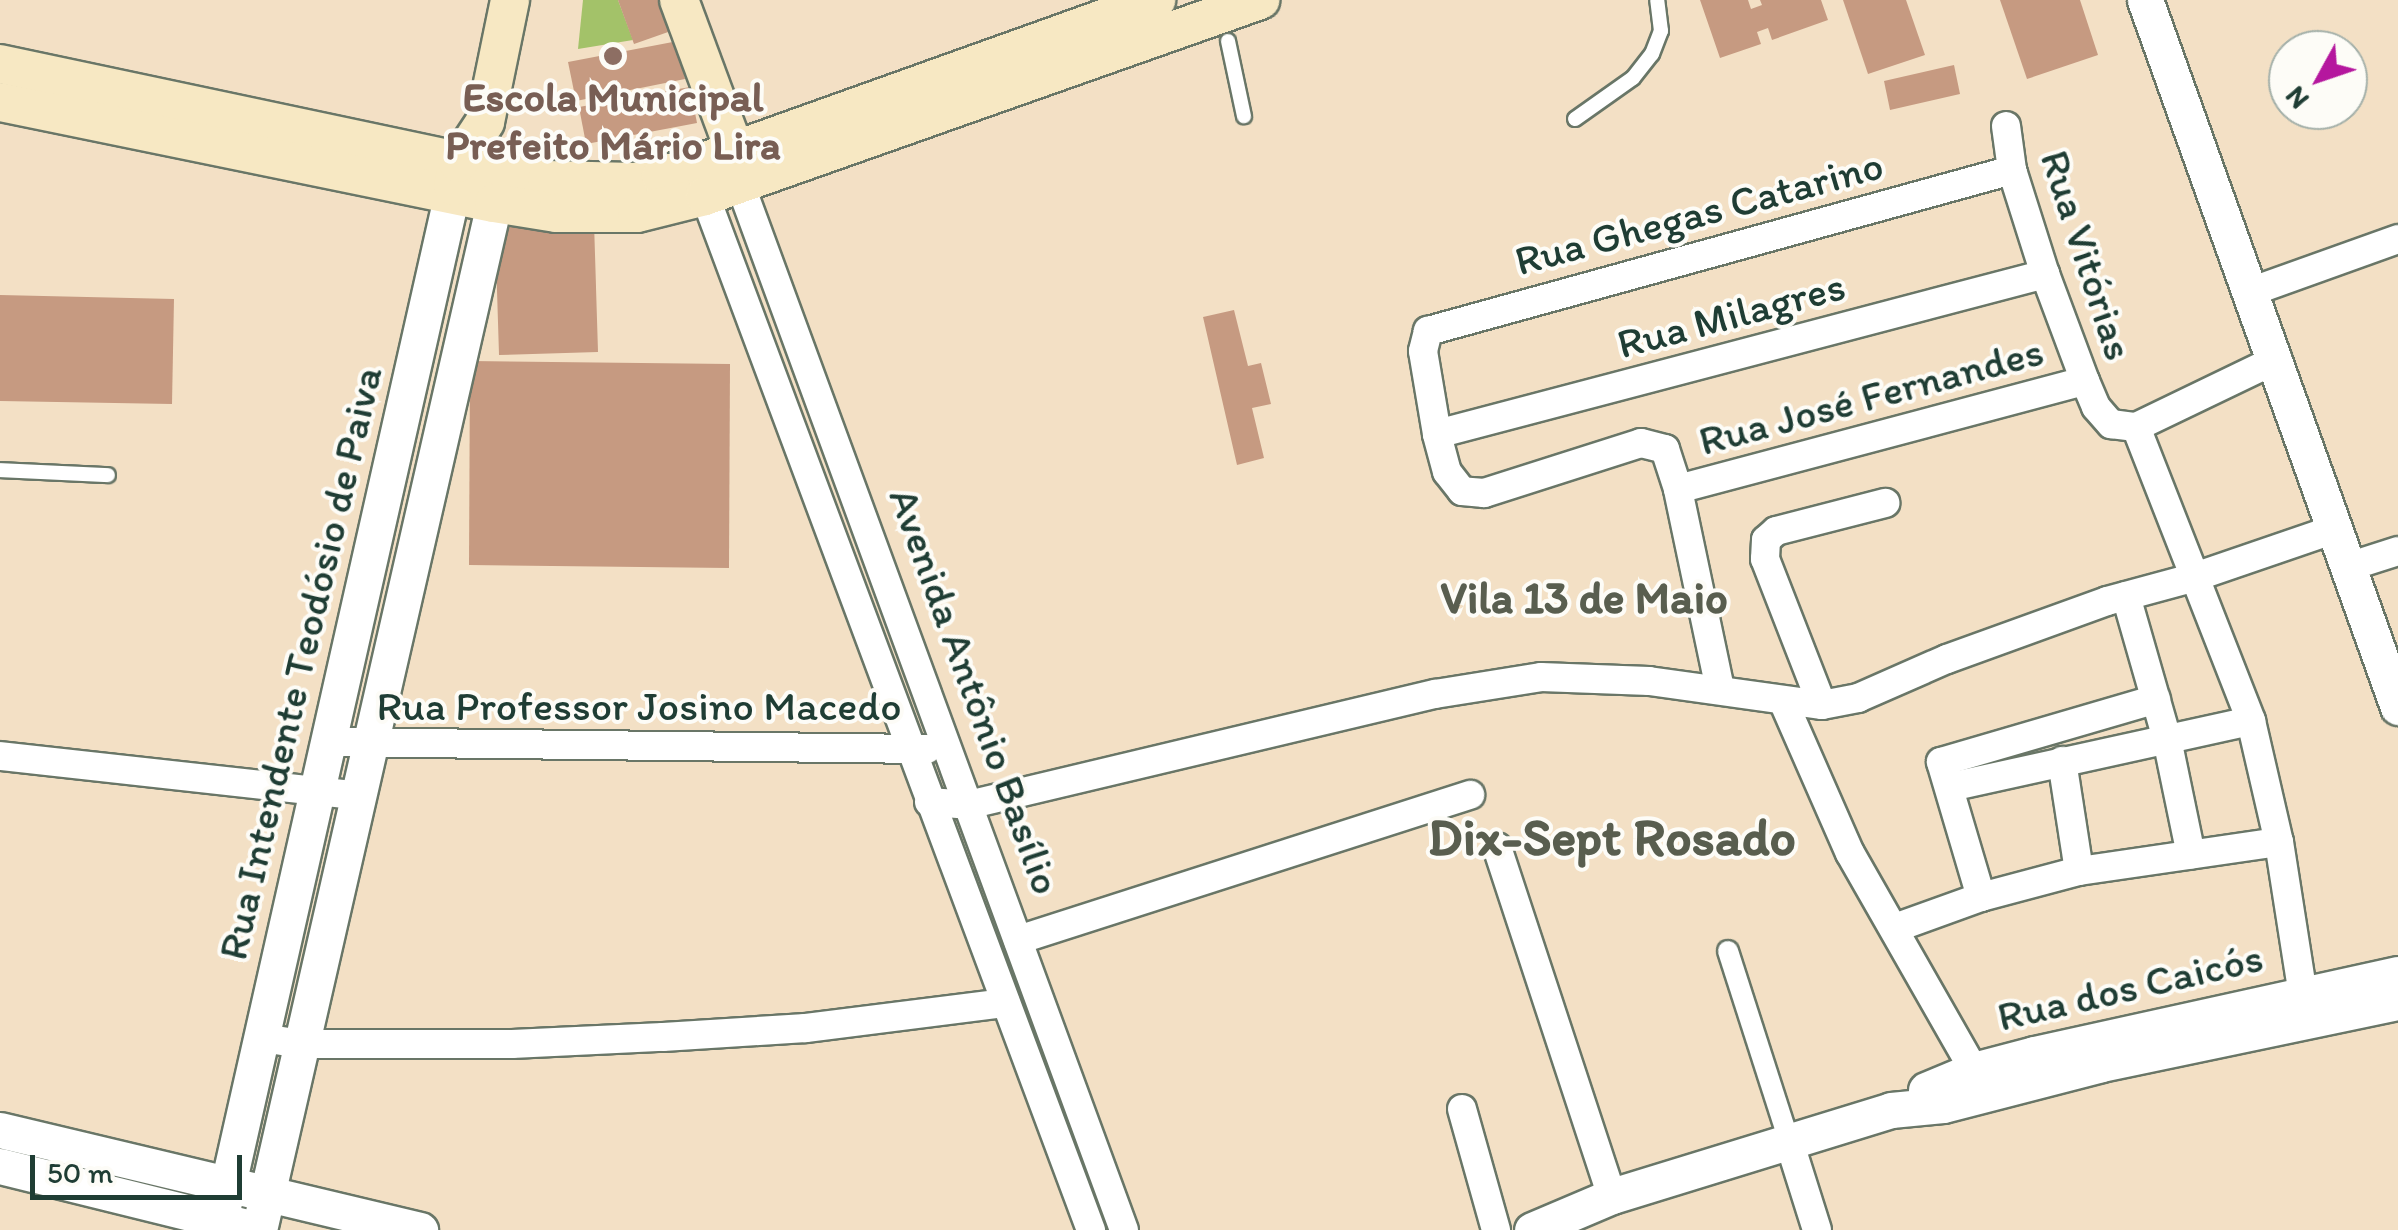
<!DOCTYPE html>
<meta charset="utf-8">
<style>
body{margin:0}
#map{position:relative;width:2398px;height:1230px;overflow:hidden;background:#f3e0c5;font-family:Itim,sans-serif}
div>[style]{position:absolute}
.green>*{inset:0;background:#a3c269}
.building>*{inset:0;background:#c69a81}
.roads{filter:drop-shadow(2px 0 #697667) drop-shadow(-2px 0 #697667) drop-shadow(0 2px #697667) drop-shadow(0 -2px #697667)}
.service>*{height:14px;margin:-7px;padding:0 7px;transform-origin:7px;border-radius:7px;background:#fff}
.pedestrian>*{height:20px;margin:-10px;padding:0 10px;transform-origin:10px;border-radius:10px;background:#fff}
.minor>*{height:28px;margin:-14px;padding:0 14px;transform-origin:14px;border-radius:14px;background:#fff}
.tertiary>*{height:35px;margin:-17.5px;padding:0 17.5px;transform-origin:17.5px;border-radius:17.5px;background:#fff}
.secondary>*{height:38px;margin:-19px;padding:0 19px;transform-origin:19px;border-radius:19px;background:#f7e8c3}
.dots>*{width:28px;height:28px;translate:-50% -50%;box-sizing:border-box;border:5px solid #fdfcf7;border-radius:50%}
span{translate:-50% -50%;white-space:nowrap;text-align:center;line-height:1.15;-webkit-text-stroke:8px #fdfcf7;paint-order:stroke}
.education-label{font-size:42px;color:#785e54;font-weight:700}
.street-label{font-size:42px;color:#1f3d34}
.neighbourhood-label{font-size:45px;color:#595e4f;font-weight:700}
.district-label{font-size:52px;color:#595e4f;font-weight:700}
.north{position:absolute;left:2268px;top:30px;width:100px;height:100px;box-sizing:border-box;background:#fdfcf7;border:2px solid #a4b0a9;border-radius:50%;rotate:230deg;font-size:28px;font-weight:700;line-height:40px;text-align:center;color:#1f3d34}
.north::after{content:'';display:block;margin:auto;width:35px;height:45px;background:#b5179e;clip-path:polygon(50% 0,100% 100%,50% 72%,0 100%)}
.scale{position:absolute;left:30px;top:1155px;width:212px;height:45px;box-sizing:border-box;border:5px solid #1f3d34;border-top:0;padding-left:12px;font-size:30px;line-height:35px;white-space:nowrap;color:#1f3d34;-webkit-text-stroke:8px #fdfcf7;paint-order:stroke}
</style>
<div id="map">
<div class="green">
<div style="clip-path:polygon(583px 0,618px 0,633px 40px,578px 49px)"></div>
</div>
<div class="building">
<div style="clip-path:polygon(618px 0,660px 0,671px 31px,634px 44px)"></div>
<div style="clip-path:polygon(1700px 0,1748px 0,1751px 9px,1762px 5px,1760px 0,1821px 0,1828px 20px,1772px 40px,1768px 28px,1757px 32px,1761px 44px,1720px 58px)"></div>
<div style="clip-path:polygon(1843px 0,1906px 0,1925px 55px,1868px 74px)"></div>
<div style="clip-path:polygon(2000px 0,2080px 0,2098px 55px,2027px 79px)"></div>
<div style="clip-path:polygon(678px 41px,685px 79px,576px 101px,568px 62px)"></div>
<div style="clip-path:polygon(1954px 65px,1960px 94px,1890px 110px,1884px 81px)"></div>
<div style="clip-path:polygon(690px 87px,697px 123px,586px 144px,579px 107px)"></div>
<div style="clip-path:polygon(594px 222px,598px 352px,499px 355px,495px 225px)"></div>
<div style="clip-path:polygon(0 295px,174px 299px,172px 404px,0 401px)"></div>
<div style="clip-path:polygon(1234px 310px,1248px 366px,1261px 363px,1271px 404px,1252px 408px,1264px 458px,1237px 465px,1203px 317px)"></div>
<div style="clip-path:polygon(470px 361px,730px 364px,729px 568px,469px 565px)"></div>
</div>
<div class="roads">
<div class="service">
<div style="left:1228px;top:41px;width:77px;rotate:78deg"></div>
<div style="left:1575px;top:119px;width:71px;rotate:-35.3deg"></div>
<div style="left:1633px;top:78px;width:31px;rotate:-52deg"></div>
<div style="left:1652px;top:54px;width:25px;rotate:-69deg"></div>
<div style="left:1661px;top:31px;width:31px;rotate:-97deg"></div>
<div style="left:0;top:470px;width:108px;rotate:2.7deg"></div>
</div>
<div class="pedestrian">
<div style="left:1728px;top:951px;width:200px;rotate:72.2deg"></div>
</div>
<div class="minor">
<div style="left:2006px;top:126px;width:44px;rotate:82.2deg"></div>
<div style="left:2012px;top:170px;width:109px;rotate:72.4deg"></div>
<div style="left:2045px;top:274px;width:114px;rotate:69.5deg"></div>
<div style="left:2085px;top:381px;width:28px;rotate:67deg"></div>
<div style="left:2096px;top:407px;width:23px;rotate:49deg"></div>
<div style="left:2111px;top:424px;width:25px;rotate:7deg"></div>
<div style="left:2136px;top:427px;width:157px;rotate:-25.7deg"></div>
<div style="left:740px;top:184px;width:1114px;rotate:69.84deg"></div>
<div style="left:705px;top:196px;width:1104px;rotate:69.53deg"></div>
<div style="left:2250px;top:292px;width:157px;rotate:-19.7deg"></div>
<div style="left:2136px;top:427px;width:316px;rotate:68.6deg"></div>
<div style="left:2251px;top:721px;width:124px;rotate:77deg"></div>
<div style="left:2279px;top:842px;width:174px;rotate:81.1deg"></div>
<div style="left:1437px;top:434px;width:629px;rotate:-14.74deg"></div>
<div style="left:1678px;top:489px;width:421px;rotate:-14.9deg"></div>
<div style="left:2348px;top:567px;width:52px;rotate:-17.7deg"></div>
<div style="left:2126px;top:596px;width:149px;rotate:74deg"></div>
<div style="left:2167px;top:739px;width:118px;rotate:78.3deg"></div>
<div style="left:1720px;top:689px;width:204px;rotate:-101.9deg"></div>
<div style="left:1678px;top:489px;width:42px;rotate:-108deg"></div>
<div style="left:1665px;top:449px;width:25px;rotate:-166deg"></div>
<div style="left:1641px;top:443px;width:165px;rotate:162.3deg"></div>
<div style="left:1484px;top:493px;width:22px;rotate:-175deg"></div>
<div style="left:1462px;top:491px;width:24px;rotate:-128deg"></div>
<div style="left:1447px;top:472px;width:39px;rotate:-105deg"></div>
<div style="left:1437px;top:434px;width:84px;rotate:-99.6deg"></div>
<div style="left:1423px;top:351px;width:21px;rotate:-76deg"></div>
<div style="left:1428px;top:331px;width:606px;rotate:-15.41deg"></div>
<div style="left:1784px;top:703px;width:164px;rotate:66.3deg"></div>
<div style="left:1850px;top:853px;width:250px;rotate:60.3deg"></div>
<div style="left:1822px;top:705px;width:157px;rotate:-111.3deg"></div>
<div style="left:1765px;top:559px;width:19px;rotate:-87deg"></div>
<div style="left:1766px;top:540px;width:13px;rotate:-42deg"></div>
<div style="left:1776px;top:531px;width:113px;rotate:-14.4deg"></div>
<div style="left:328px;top:742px;width:599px;rotate:0.67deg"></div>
<div style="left:0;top:756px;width:358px;rotate:6.3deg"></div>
<div style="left:2062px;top:761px;width:111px;rotate:81.2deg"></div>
<div style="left:1950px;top:787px;width:308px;rotate:-12.4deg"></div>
<div style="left:929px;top:802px;width:39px;rotate:4deg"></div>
<div style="left:968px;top:805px;width:480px;rotate:-13.4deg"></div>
<div style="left:1435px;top:694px;width:107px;rotate:-9.1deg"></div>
<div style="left:1541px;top:677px;width:108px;rotate:2.1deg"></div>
<div style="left:1649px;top:681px;width:175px;rotate:7.9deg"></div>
<div style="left:1822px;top:705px;width:37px;rotate:-11deg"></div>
<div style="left:1858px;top:698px;width:97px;rotate:-23.7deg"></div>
<div style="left:1947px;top:659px;width:170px;rotate:-19.9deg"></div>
<div style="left:2107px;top:601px;width:88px;rotate:-15.1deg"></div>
<div style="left:2192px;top:578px;width:151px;rotate:-18.9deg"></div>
<div style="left:1497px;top:847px;width:367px;rotate:71.8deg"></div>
<div style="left:1981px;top:897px;width:141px;rotate:-106.5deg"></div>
<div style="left:1941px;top:762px;width:224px;rotate:-16.3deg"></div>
<div style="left:1895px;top:928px;width:91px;rotate:-19.8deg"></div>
<div style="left:1981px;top:897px;width:101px;rotate:-14.9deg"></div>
<div style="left:2079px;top:871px;width:202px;rotate:-8.3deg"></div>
<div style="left:1018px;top:940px;width:475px;rotate:-17.8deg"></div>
<div style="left:263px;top:1038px;width:39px;rotate:9deg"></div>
<div style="left:302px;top:1044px;width:210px"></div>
<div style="left:512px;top:1044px;width:151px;rotate:-2.7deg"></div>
<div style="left:663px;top:1037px;width:143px;rotate:-3.6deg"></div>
<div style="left:806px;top:1028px;width:201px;rotate:-7.2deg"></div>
<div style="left:1462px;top:1109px;width:126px;rotate:74.3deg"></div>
<div style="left:1789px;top:1141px;width:93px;rotate:72.5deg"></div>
</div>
<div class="tertiary">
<div style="left:2145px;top:0;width:751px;rotate:70.31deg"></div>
<div style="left:1926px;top:1090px;width:52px;rotate:-22.6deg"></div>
<div style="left:1974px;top:1070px;width:62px;rotate:-14.9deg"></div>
<div style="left:2034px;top:1054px;width:373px;rotate:-12.4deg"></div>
<div style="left:0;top:1130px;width:432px;rotate:13.4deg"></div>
<div style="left:0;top:1166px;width:250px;rotate:13.9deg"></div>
<div style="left:220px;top:1220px;width:1053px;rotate:-77.27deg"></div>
<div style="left:259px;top:1230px;width:1054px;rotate:-77.11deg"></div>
<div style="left:1532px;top:1230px;width:87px;rotate:-23deg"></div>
<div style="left:1612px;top:1196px;width:292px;rotate:-17.1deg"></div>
<div style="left:1891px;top:1110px;width:52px;rotate:-5.5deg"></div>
<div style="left:1943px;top:1105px;width:163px;rotate:-14.5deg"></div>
<div style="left:2101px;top:1064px;width:303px;rotate:-11.8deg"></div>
</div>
<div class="secondary">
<div style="left:679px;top:0;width:161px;rotate:69.7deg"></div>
<div style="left:0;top:64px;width:559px;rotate:11.97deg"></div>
<div style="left:547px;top:180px;width:88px;rotate:1.3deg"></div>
<div style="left:635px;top:182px;width:26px;rotate:-11deg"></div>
<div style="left:661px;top:177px;width:526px;rotate:-19.68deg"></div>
<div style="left:0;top:102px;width:504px;rotate:11.56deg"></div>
<div style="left:494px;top:203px;width:63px;rotate:9.2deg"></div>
<div style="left:556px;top:213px;width:81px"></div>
<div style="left:637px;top:213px;width:70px;rotate:-14deg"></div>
<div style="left:705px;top:196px;width:589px;rotate:-19.45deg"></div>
<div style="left:453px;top:186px;width:24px;rotate:-78deg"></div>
<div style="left:458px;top:163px;width:49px;rotate:-56.6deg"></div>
<div style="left:485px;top:122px;width:125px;rotate:-78.4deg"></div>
</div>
</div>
<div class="dots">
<div style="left:613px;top:56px;background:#8d6e63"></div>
</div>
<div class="education-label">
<span style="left:613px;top:121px">Escola Municipal<br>Prefeito Mário Lira</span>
</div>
<div class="street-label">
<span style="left:1699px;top:213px;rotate:-15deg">Rua Ghegas Catarino</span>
<span style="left:2087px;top:255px;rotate:72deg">Rua Vitórias</span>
<span style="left:1731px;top:315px;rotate:-15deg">Rua Milagres</span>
<span style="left:1871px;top:396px;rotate:-15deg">Rua José Fernandes</span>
<span style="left:300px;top:663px;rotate:-77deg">Rua Intendente Teodósio de Paiva</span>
<span style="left:975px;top:691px;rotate:70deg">Avenida Antônio Basílio</span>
<span style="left:639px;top:706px">Rua Professor Josino Macedo</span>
<span style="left:2130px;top:987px;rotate:-13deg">Rua dos Caicós</span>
</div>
<div class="neighbourhood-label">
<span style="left:1584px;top:598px">Vila 13 de Maio</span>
</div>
<div class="district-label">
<span style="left:1612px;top:838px">Dix-Sept Rosado</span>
</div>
<div class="north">N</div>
<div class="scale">50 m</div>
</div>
